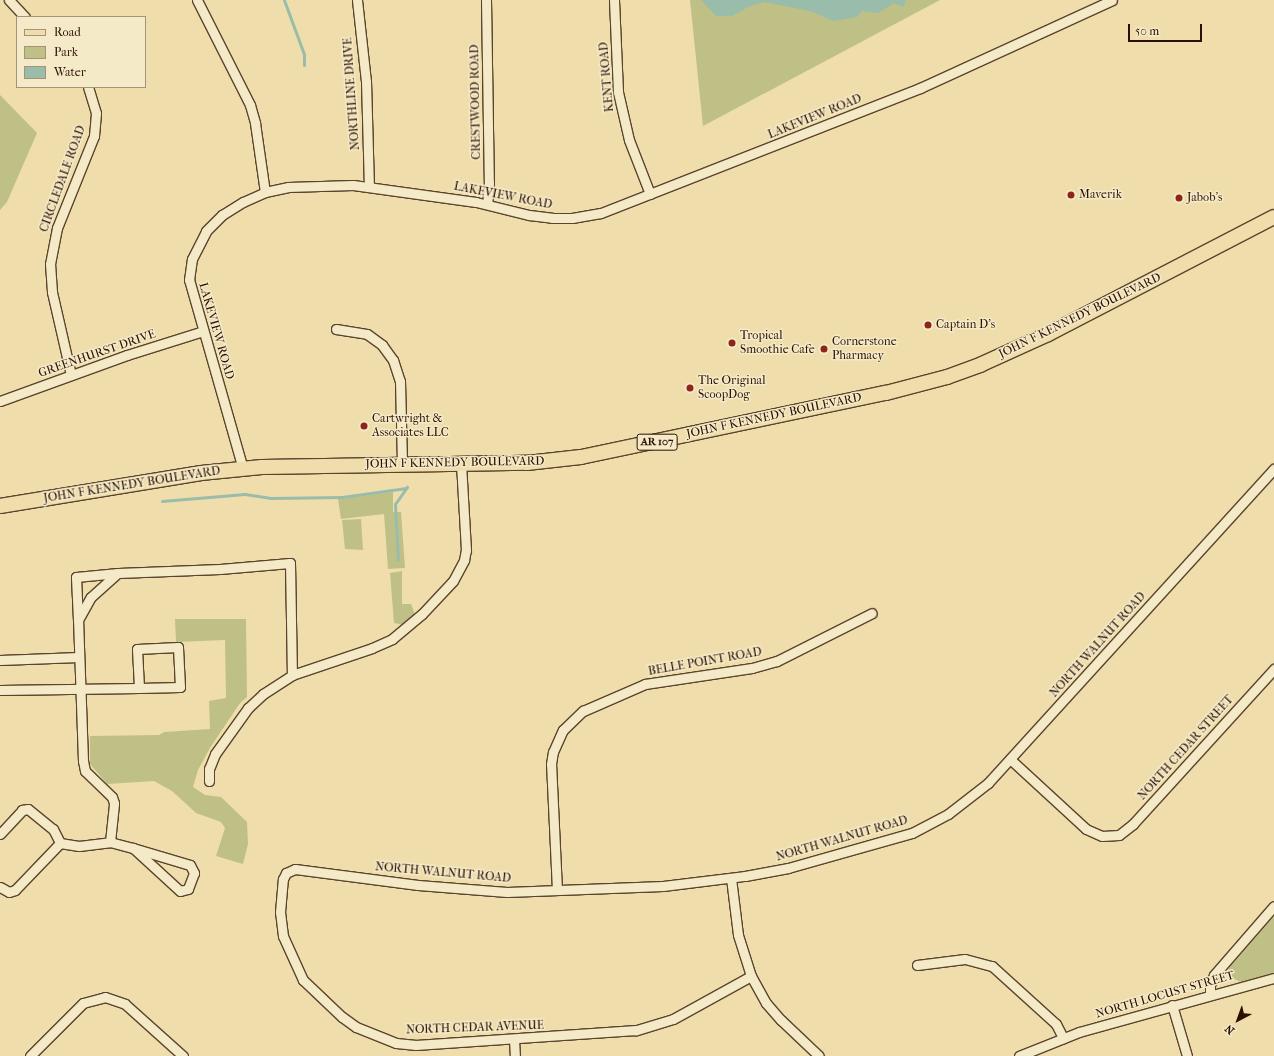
<!DOCTYPE html>
<style>
body{margin:0}
#map{position:relative;width:1274px;height:1056px;overflow:hidden;background:#efdeab;font-family:"IM FELL French Canon",serif}
div>[style]{position:absolute}
.green>*{inset:0;background:#bec086}
.water>*{inset:0;background:#9abcaa}
.stream>*{height:3px;margin:-1.5px;padding:0 1.5px;transform-origin:1.5px;border-radius:1.5px;background:#9abcaa}
.roads{filter:drop-shadow(1px 0 #5b442d) drop-shadow(-1px 0 #5b442d) drop-shadow(0 1px #5b442d) drop-shadow(0 -1px #5b442d)}
.minor>*{height:9px;margin:-4.5px;padding:0 4.5px;transform-origin:4.5px;border-radius:4.5px;background:#f5eac8}
.primary>*{height:14px;margin:-7px;padding:0 7px;transform-origin:7px;border-radius:7px;background:#efdeab}
.dots>*{width:11px;height:11px;translate:-50% -50%;box-sizing:border-box;border:2px solid #f5eac8;border-radius:50%}
span{translate:-50% -50%;white-space:nowrap;text-align:center;line-height:1.15;-webkit-text-stroke:3px #f5eac8;paint-order:stroke}
.shield-label span{padding:1px 3px;background:#f5eac8;border:1px solid;border-radius:3px;-webkit-text-stroke-width:0}
.shield-label{font-size:11px;color:#2a1003;font-weight:700}
.street-label{font-size:12px;color:#2a1003}
.poi-label{font-size:12px;color:#2a1003}
.left{translate:0 -50%;text-align:left}
.legend{position:absolute;left:16px;top:16px;width:130px;height:72px;box-sizing:border-box;background:#f5eac8;border:1px solid #a49379;margin:0;padding:5px 7px;list-style:none;font-size:12px;color:#2a1003}
.legend li{display:flex;align-items:center;gap:8px;height:20px}
.legend b{width:20px;border:1px solid #a49379}
.north{position:absolute;left:1218px;top:1000px;width:40px;height:40px;-webkit-text-stroke:3px #f5eac8;paint-order:stroke;rotate:221deg;font-size:11px;font-weight:700;line-height:16px;text-align:center;color:#2a1003}
.north::after{content:'';display:block;margin:auto;width:14px;height:18px;background:#2a1003;clip-path:polygon(50% 0,100% 100%,50% 72%,0 100%)}
.scale{position:absolute;left:1128px;top:24px;width:74px;height:18px;box-sizing:border-box;border:2px solid #2a1003;border-top:0;padding-left:5px;font-size:12px;line-height:14px;white-space:nowrap;color:#2a1003;-webkit-text-stroke:3px #f5eac8;paint-order:stroke}
</style>
<div id="map">
<div class="green">
<div style="clip-path:polygon(690px 0,940px 0,703px 126px)"></div>
<div style="clip-path:polygon(0 95px,37px 133px,7px 202px,0 210px)"></div>
<div style="clip-path:polygon(393px 492px,393px 512px,401px 512px,405px 568px,388px 569px,384px 514px,341px 519px,338px 499px)"></div>
<div style="clip-path:polygon(361px 519px,363px 550px,345px 549px,342px 520px)"></div>
<div style="clip-path:polygon(402px 571px,402px 604px,411px 604px,415px 615px,404px 625px,394px 623px,390px 573px)"></div>
<div style="clip-path:polygon(175px 619px,246px 619px,247px 697px,240px 703px,210px 748px,198px 770px,193px 787px,205px 795px,221px 797px,247px 822px,248px 844px,243px 864px,216px 856px,225px 828px,221px 822px,196px 813px,172px 791px,154px 781px,107px 784px,90px 764px,90px 736px,159px 735px,164px 732px,210px 729px,209px 701px,226px 698px,225px 640px,176px 642px)"></div>
<div style="clip-path:polygon(1274px 916px,1274px 974px,1241px 982px,1230px 977px,1229px 968px)"></div>
</div>
<div class="water">
<div style="clip-path:polygon(701px 0,906px 0,903px 7px,894px 3px,878px 13px,862px 11px,857px 17px,833px 21px,810px 11px,764px 2px,748px 7px,732px 16px,716px 16px)"></div>
</div>
<div class="stream">
<div style="left:284px;top:0;width:58px;rotate:69.7deg"></div>
<div style="left:304px;top:54px;width:11px;rotate:90deg"></div>
<div style="left:162px;top:501px;width:83px;rotate:-4.8deg"></div>
<div style="left:245px;top:494px;width:26px;rotate:9deg"></div>
<div style="left:271px;top:498px;width:71px;rotate:-0.8deg"></div>
<div style="left:342px;top:497px;width:65px;rotate:-8deg"></div>
<div style="left:398px;top:560px;width:56px;rotate:-93.1deg"></div>
<div style="left:395px;top:504px;width:21px;rotate:-55deg"></div>
</div>
<div class="roads">
<div class="minor">
<div style="left:9px;top:0;width:23px;rotate:47deg"></div>
<div style="left:197px;top:0;width:118px;rotate:63.2deg"></div>
<div style="left:250px;top:105px;width:19px;rotate:74deg"></div>
<div style="left:255px;top:123px;width:70px;rotate:81.8deg"></div>
<div style="left:357px;top:0;width:81px;rotate:83.7deg"></div>
<div style="left:366px;top:81px;width:105px;rotate:88.4deg"></div>
<div style="left:486px;top:0;width:183px;rotate:89.1deg"></div>
<div style="left:489px;top:183px;width:21px;rotate:95deg"></div>
<div style="left:614px;top:0;width:92px;rotate:87.5deg"></div>
<div style="left:618px;top:92px;width:49px;rotate:77.1deg"></div>
<div style="left:629px;top:140px;width:58px;rotate:68.7deg"></div>
<div style="left:336px;top:329px;width:31px;rotate:9deg"></div>
<div style="left:367px;top:334px;width:19px;rotate:36deg"></div>
<div style="left:382px;top:345px;width:19px;rotate:54deg"></div>
<div style="left:393px;top:360px;width:22px;rotate:72deg"></div>
<div style="left:400px;top:381px;width:83px;rotate:88.6deg"></div>
<div style="left:71px;top:375px;width:85px;rotate:-102.9deg"></div>
<div style="left:52px;top:292px;width:28px;rotate:-94deg"></div>
<div style="left:50px;top:264px;width:37px;rotate:-79deg"></div>
<div style="left:57px;top:228px;width:99px;rotate:-68.1deg"></div>
<div style="left:94px;top:136px;width:23px;rotate:-85deg"></div>
<div style="left:96px;top:113px;width:27px;rotate:-107deg"></div>
<div style="left:0;top:401px;width:135px;rotate:-19.9deg"></div>
<div style="left:127px;top:355px;width:80px;rotate:-17.5deg"></div>
<div style="left:243px;top:469px;width:197px;rotate:-105.9deg"></div>
<div style="left:189px;top:280px;width:21px;rotate:-82deg"></div>
<div style="left:192px;top:259px;width:31px;rotate:-63deg"></div>
<div style="left:206px;top:231px;width:23px;rotate:-45deg"></div>
<div style="left:222px;top:215px;width:25px;rotate:-32deg"></div>
<div style="left:243px;top:202px;width:24px;rotate:-24deg"></div>
<div style="left:265px;top:192px;width:24px;rotate:-12deg"></div>
<div style="left:288px;top:187px;width:65px;rotate:-1.8deg"></div>
<div style="left:353px;top:185px;width:124px;rotate:7.9deg"></div>
<div style="left:476px;top:202px;width:55px;rotate:13.8deg"></div>
<div style="left:529px;top:215px;width:23px;rotate:7deg"></div>
<div style="left:552px;top:218px;width:20px"></div>
<div style="left:572px;top:218px;width:29px;rotate:-10deg"></div>
<div style="left:601px;top:213px;width:343px;rotate:-21.4deg"></div>
<div style="left:920px;top:88px;width:211px;rotate:-24.6deg"></div>
<div style="left:78px;top:620px;width:43px;rotate:-92.7deg"></div>
<div style="left:76px;top:577px;width:42px;rotate:-5.4deg"></div>
<div style="left:0;top:660px;width:79px;rotate:-2.2deg"></div>
<div style="left:0;top:690px;width:139px;rotate:-0.8deg"></div>
<div style="left:139px;top:688px;width:41px;rotate:-1.4deg"></div>
<div style="left:180px;top:687px;width:40px;rotate:-92.9deg"></div>
<div style="left:178px;top:647px;width:41px;rotate:177.2deg"></div>
<div style="left:137px;top:649px;width:39px;rotate:87deg"></div>
<div style="left:1010px;top:759px;width:103px;rotate:42.6deg"></div>
<div style="left:1086px;top:829px;width:17px;rotate:24deg"></div>
<div style="left:1102px;top:836px;width:17px;rotate:-3deg"></div>
<div style="left:1119px;top:835px;width:18px;rotate:-38deg"></div>
<div style="left:1133px;top:824px;width:210px;rotate:-47.7deg"></div>
<div style="left:209px;top:781px;width:12px;rotate:-90deg"></div>
<div style="left:209px;top:769px;width:16px;rotate:-68deg"></div>
<div style="left:215px;top:754px;width:57px;rotate:-54.3deg"></div>
<div style="left:248px;top:708px;width:21px;rotate:-43deg"></div>
<div style="left:263px;top:694px;width:35px;rotate:-33deg"></div>
<div style="left:292px;top:675px;width:84px;rotate:-18.6deg"></div>
<div style="left:372px;top:648px;width:22px;rotate:-24deg"></div>
<div style="left:392px;top:639px;width:39px;rotate:-40deg"></div>
<div style="left:422px;top:614px;width:45px;rotate:-46.8deg"></div>
<div style="left:453px;top:581px;width:24px;rotate:-62deg"></div>
<div style="left:464px;top:560px;width:10px;rotate:-79deg"></div>
<div style="left:466px;top:550px;width:87px;rotate:-93.3deg"></div>
<div style="left:0;top:834px;width:33px;rotate:-47deg"></div>
<div style="left:22px;top:810px;width:6px;rotate:-9deg"></div>
<div style="left:28px;top:809px;width:32px;rotate:39deg"></div>
<div style="left:53px;top:829px;width:16px;rotate:63deg"></div>
<div style="left:60px;top:843px;width:19px;rotate:9deg"></div>
<div style="left:79px;top:846px;width:31px;rotate:-7deg"></div>
<div style="left:110px;top:842px;width:39px;rotate:-84deg"></div>
<div style="left:114px;top:803px;width:6px;rotate:-108deg"></div>
<div style="left:112px;top:797px;width:37px;rotate:-136deg"></div>
<div style="left:85px;top:771px;width:10px;rotate:-101deg"></div>
<div style="left:83px;top:761px;width:141px;rotate:-92deg"></div>
<div style="left:78px;top:620px;width:26px;rotate:-61deg"></div>
<div style="left:91px;top:597px;width:36px;rotate:-42deg"></div>
<div style="left:118px;top:573px;width:102px;rotate:-2.2deg"></div>
<div style="left:220px;top:569px;width:70px;rotate:-4.9deg"></div>
<div style="left:290px;top:563px;width:112px;rotate:89deg"></div>
<div style="left:110px;top:842px;width:24px;rotate:15deg"></div>
<div style="left:133px;top:848px;width:59px;rotate:16.6deg"></div>
<div style="left:190px;top:865px;width:9px;rotate:63deg"></div>
<div style="left:194px;top:873px;width:17px;rotate:111deg"></div>
<div style="left:188px;top:889px;width:8px;rotate:166deg"></div>
<div style="left:180px;top:891px;width:64px;rotate:-137.5deg"></div>
<div style="left:731px;top:878px;width:57px;rotate:83deg"></div>
<div style="left:738px;top:935px;width:43px;rotate:72.4deg"></div>
<div style="left:751px;top:976px;width:31px;rotate:61deg"></div>
<div style="left:766px;top:1003px;width:23px;rotate:49deg"></div>
<div style="left:781px;top:1020px;width:52px;rotate:43.5deg"></div>
<div style="left:0;top:887px;width:10px;rotate:29deg"></div>
<div style="left:9px;top:892px;width:6px;rotate:-18deg"></div>
<div style="left:15px;top:890px;width:65px;rotate:-46.2deg"></div>
<div style="left:557px;top:890px;width:126px;rotate:-92.7deg"></div>
<div style="left:551px;top:764px;width:12px;rotate:-81deg"></div>
<div style="left:553px;top:752px;width:24px;rotate:-66deg"></div>
<div style="left:563px;top:730px;width:28px;rotate:-44deg"></div>
<div style="left:583px;top:711px;width:68px;rotate:-23.5deg"></div>
<div style="left:645px;top:684px;width:108px;rotate:-8.5deg"></div>
<div style="left:752px;top:668px;width:26px;rotate:-16deg"></div>
<div style="left:777px;top:661px;width:106px;rotate:-26.8deg"></div>
<div style="left:917px;top:965px;width:48px;rotate:-7.1deg"></div>
<div style="left:965px;top:959px;width:28px;rotate:15deg"></div>
<div style="left:992px;top:966px;width:86px;rotate:42.2deg"></div>
<div style="left:1056px;top:1024px;width:16px;rotate:63deg"></div>
<div style="left:751px;top:976px;width:89px;rotate:151.1deg"></div>
<div style="left:673px;top:1019px;width:39px;rotate:163deg"></div>
<div style="left:636px;top:1030px;width:221px;rotate:176.1deg"></div>
<div style="left:416px;top:1045px;width:20px;rotate:-174deg"></div>
<div style="left:396px;top:1043px;width:43px;rotate:-158.2deg"></div>
<div style="left:356px;top:1027px;width:17px;rotate:-144deg"></div>
<div style="left:342px;top:1017px;width:54px;rotate:-136.5deg"></div>
<div style="left:303px;top:980px;width:48px;rotate:-114.4deg"></div>
<div style="left:283px;top:936px;width:24px;rotate:-97deg"></div>
<div style="left:280px;top:912px;width:33px;rotate:-85deg"></div>
<div style="left:283px;top:879px;width:7px;rotate:-63deg"></div>
<div style="left:286px;top:873px;width:10px;rotate:-24deg"></div>
<div style="left:295px;top:869px;width:124px;rotate:7.4deg"></div>
<div style="left:418px;top:885px;width:89px;rotate:4.5deg"></div>
<div style="left:507px;top:892px;width:156px;rotate:-2.2deg"></div>
<div style="left:663px;top:886px;width:83px;rotate:-7deg"></div>
<div style="left:745px;top:876px;width:44px;rotate:-10.5deg"></div>
<div style="left:788px;top:868px;width:129px;rotate:-15.8deg"></div>
<div style="left:912px;top:833px;width:41px;rotate:-27.8deg"></div>
<div style="left:948px;top:814px;width:51px;rotate:-37.8deg"></div>
<div style="left:988px;top:783px;width:425px;rotate:-47.7deg"></div>
<div style="left:1210px;top:995px;width:10px;rotate:-90deg"></div>
<div style="left:1210px;top:985px;width:11px;rotate:-68deg"></div>
<div style="left:1214px;top:975px;width:91px;rotate:-49deg"></div>
<div style="left:1172px;top:1005px;width:53px;rotate:73.6deg"></div>
<div style="left:514px;top:1039px;width:17px;rotate:87deg"></div>
<div style="left:30px;top:1056px;width:75px;rotate:-45deg"></div>
<div style="left:83px;top:1003px;width:23px;rotate:-15deg"></div>
<div style="left:105px;top:997px;width:21px;rotate:19deg"></div>
<div style="left:125px;top:1004px;width:78px;rotate:41.9deg"></div>
<div style="left:1019px;top:1056px;width:65px;rotate:-21.8deg"></div>
<div style="left:1079px;top:1032px;width:202px;rotate:-15.5deg"></div>
</div>
<div class="primary">
<div style="left:0;top:506px;width:204px;rotate:-9.3deg"></div>
<div style="left:201px;top:473px;width:61px;rotate:-5.6deg"></div>
<div style="left:262px;top:467px;width:265px;rotate:-0.9deg"></div>
<div style="left:527px;top:463px;width:54px;rotate:-6.3deg"></div>
<div style="left:581px;top:457px;width:312px;rotate:-11.9deg"></div>
<div style="left:886px;top:393px;width:63px;rotate:-14.7deg"></div>
<div style="left:947px;top:377px;width:37px;rotate:-20deg"></div>
<div style="left:982px;top:364px;width:72px;rotate:-24.4deg"></div>
<div style="left:1048px;top:334px;width:254px;rotate:-27.4deg"></div>
</div>
</div>
<div class="dots">
<div style="left:1071px;top:195px;background:#8f2418"></div>
<div style="left:1179px;top:198px;background:#8f2418"></div>
<div style="left:928px;top:325px;background:#8f2418"></div>
<div style="left:732px;top:343px;background:#8f2418"></div>
<div style="left:824px;top:349px;background:#8f2418"></div>
<div style="left:690px;top:388px;background:#8f2418"></div>
<div style="left:364px;top:426px;background:#8f2418"></div>
</div>
<div class="shield-label">
<span style="left:657px;top:442px">AR 107</span>
</div>
<div class="street-label">
<span style="left:607px;top:77px;rotate:-95deg">KENT ROAD</span>
<span style="left:352px;top:94px;rotate:-94deg">NORTHLINE DRIVE</span>
<span style="left:476px;top:102px;rotate:-91deg">CRESTWOOD ROAD</span>
<span style="left:815px;top:117px;rotate:-22deg">LAKEVIEW ROAD</span>
<span style="left:63px;top:179px;rotate:-70deg">CIRCLEDALE ROAD</span>
<span style="left:503px;top:196px;rotate:11deg">LAKEVIEW ROAD</span>
<span style="left:1080px;top:316px;rotate:-26deg">JOHN F KENNEDY BOULEVARD</span>
<span style="left:216px;top:331px;rotate:74deg">LAKEVIEW ROAD</span>
<span style="left:97px;top:354px;rotate:-19deg">GREENHURST DRIVE</span>
<span style="left:774px;top:416px;rotate:-12deg">JOHN F KENNEDY BOULEVARD</span>
<span style="left:455px;top:463px;rotate:-1deg">JOHN F KENNEDY BOULEVARD</span>
<span style="left:132px;top:485px;rotate:-9deg">JOHN F KENNEDY BOULEVARD</span>
<span style="left:1098px;top:645px;rotate:-48deg">NORTH WALNUT ROAD</span>
<span style="left:705px;top:662px;rotate:-10deg">BELLE POINT ROAD</span>
<span style="left:1186px;top:748px;rotate:-48deg">NORTH CEDAR STREET</span>
<span style="left:842px;top:839px;rotate:-16deg">NORTH WALNUT ROAD</span>
<span style="left:443px;top:873px;rotate:5deg">NORTH WALNUT ROAD</span>
<span style="left:1165px;top:995px;rotate:-16deg">NORTH LOCUST STREET</span>
<span style="left:475px;top:1028px;rotate:-2deg">NORTH CEDAR AVENUE</span>
</div>
<div class="poi-label">
<span class="left" style="left:1079px;top:195px">Maverik</span>
<span class="left" style="left:1187px;top:198px">Jabob's</span>
<span class="left" style="left:936px;top:325px">Captain D's</span>
<span class="left" style="left:740px;top:343px">Tropical<br>Smoothie Cafe</span>
<span class="left" style="left:832px;top:349px">Cornerstone<br>Pharmacy</span>
<span class="left" style="left:698px;top:388px">The Original<br>ScoopDog</span>
<span class="left" style="left:372px;top:426px">Cartwright &amp;<br>Associates LLC</span>
</div>
<ul class="legend">
<li><b style="height:5px;background:#efdeab"></b>Road</li>
<li><b style="height:11px;background:#bec086"></b>Park</li>
<li><b style="height:11px;background:#9abcaa"></b>Water</li>
</ul>
<div class="north">N</div>
<div class="scale">50 m</div>
</div>
